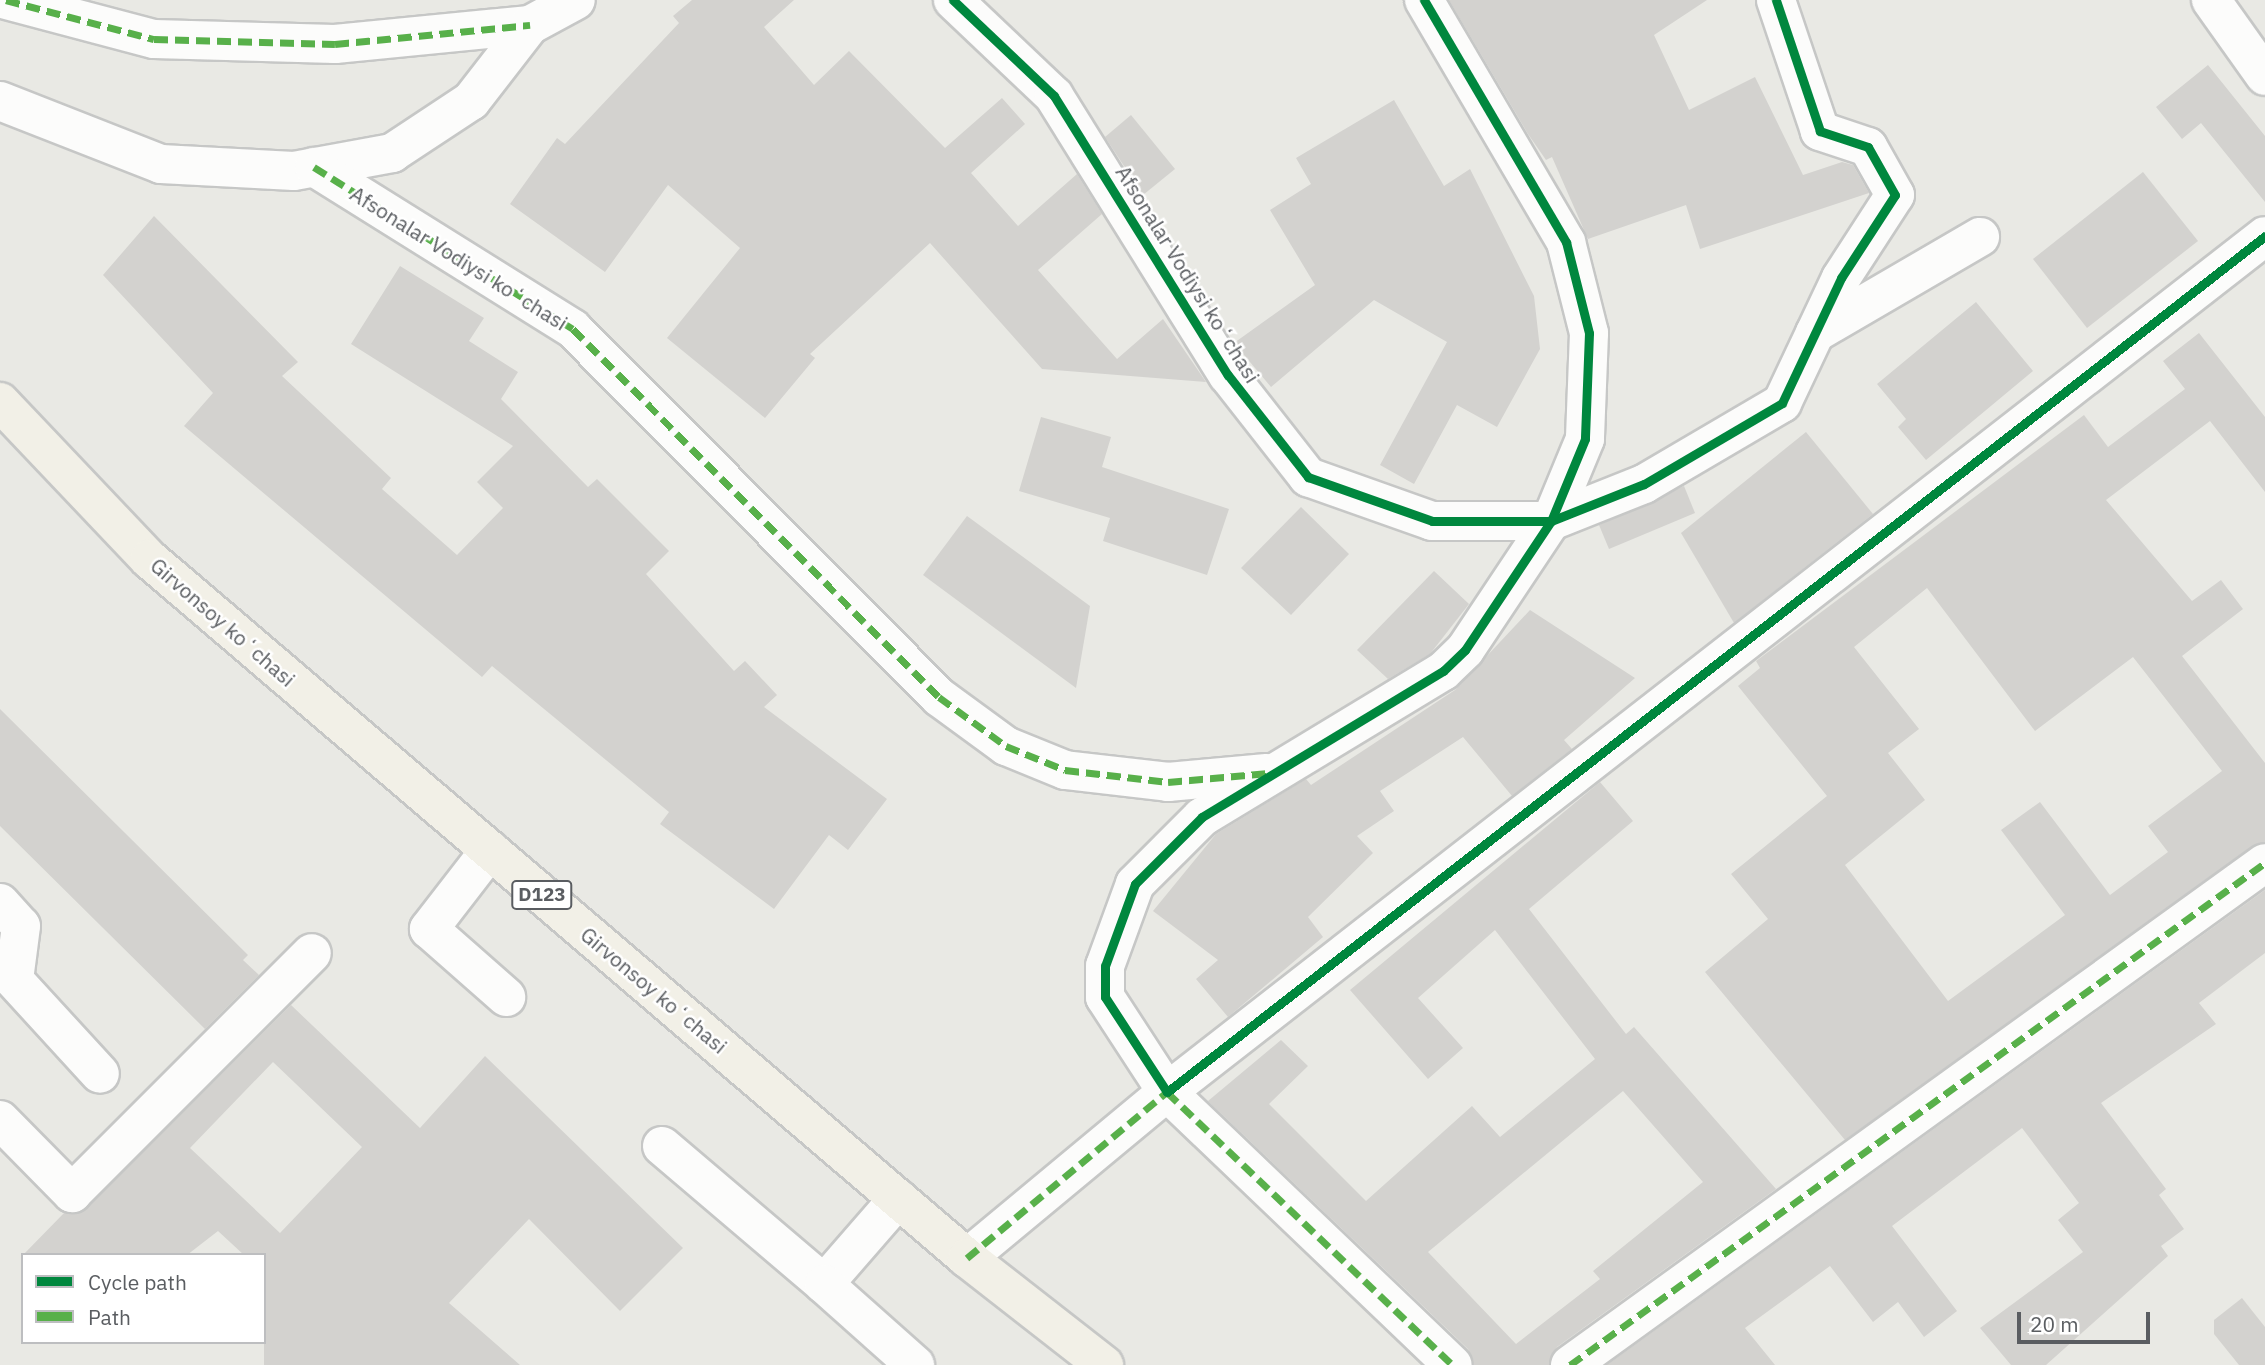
<!DOCTYPE html>
<meta charset="utf-8">
<style>
body{margin:0}
#map{position:relative;width:2265px;height:1365px;overflow:hidden;background:#e9e9e4;font-family:"IBM Plex Sans",sans-serif}
div>[style]{position:absolute}
.building>*{inset:0;background:#d3d2cf}
.roads{filter:drop-shadow(2px 0 #c6c7c6) drop-shadow(-2px 0 #c6c7c6) drop-shadow(0 2px #c6c7c6) drop-shadow(0 -2px #c6c7c6)}
.minor>*{height:38px;margin:-19px;padding:0 19px;transform-origin:19px;border-radius:19px;background:#fcfcfb}
.major>*{height:38px;margin:-19px;padding:0 19px;transform-origin:19px;border-radius:19px;background:#f2f0e7}
.quiet>*{height:7px;margin-top:-3.5px;transform-origin:0;background:repeating-linear-gradient(90deg,#58b04a 0 14px,transparent 0 21px)}
.cycleway>*{height:9px;margin:-4.5px;padding:0 4.5px;transform-origin:4.5px;border-radius:4.5px;background:#00873e}
span{translate:-50% -50%;white-space:nowrap;text-align:center;line-height:1.15;-webkit-text-stroke:5px #fff;paint-order:stroke}
.shield-label span{padding:2px 5px;background:#fff;border:2px solid;border-radius:5px;-webkit-text-stroke-width:0}
.shield-label{font-size:19px;color:#5a5d61;font-weight:700}
.street-label{font-size:21px;color:#5a5d61}
.legend{position:absolute;left:21px;top:1253px;width:245px;height:91px;box-sizing:border-box;background:#fff;border:2px solid #bdbec0;margin:0;padding:9px 12px;list-style:none;font-size:21px;color:#5a5d61}
.legend li{display:flex;align-items:center;gap:14px;height:35px}
.legend b{width:35px;border:2px solid #bdbec0}
.scale{position:absolute;left:2017px;top:1312px;width:133px;height:32px;box-sizing:border-box;border:4px solid #5a5d61;border-top:0;padding-left:9px;font-size:21px;line-height:24px;white-space:nowrap;color:#5a5d61;-webkit-text-stroke:5px #fff;paint-order:stroke}
</style>
<div id="map">
<div class="building">
<div style="clip-path:polygon(692px 0,794px 0,764px 27px,814px 85px,849px 51px,945px 148px,1002px 98px,1025px 124px,971px 173px,1018px 226px,1077px 174px,1102px 214px,1038px 270px,1117px 359px,1163px 319px,1206px 382px,1042px 369px,930px 243px,810px 354px,815px 358px,765px 418px,667px 338px,740px 248px,668px 185px,605px 272px,510px 204px,557px 138px,565px 144px,679px 23px,673px 16px)"></div>
<div style="clip-path:polygon(1449px 0,1707px 0,1654px 35px,1689px 110px,1755px 77px,1803px 175px,1842px 162px,1853px 165px,1869px 193px,1700px 249px,1686px 205px,1588px 239px,1552px 157px,1546px 160px,1528px 134px)"></div>
<div style="clip-path:polygon(2208px 65px,2265px 136px,2265px 202px,2201px 123px,2182px 139px,2156px 107px)"></div>
<div style="clip-path:polygon(1394px 100px,1444px 186px,1470px 169px,1534px 296px,1540px 349px,1497px 427px,1457px 405px,1414px 484px,1380px 465px,1447px 342px,1374px 300px,1271px 387px,1234px 343px,1315px 285px,1270px 210px,1311px 184px,1296px 158px)"></div>
<div style="clip-path:polygon(1131px 115px,1175px 169px,1143px 195px,1105px 137px)"></div>
<div style="clip-path:polygon(2143px 172px,2198px 241px,2087px 328px,2033px 259px)"></div>
<div style="clip-path:polygon(154px 216px,298px 362px,282px 376px,391px 478px,382px 489px,457px 555px,503px 508px,477px 482px,513px 446px,351px 344px,400px 266px,484px 318px,469px 341px,518px 372px,501px 399px,588px 487px,597px 479px,669px 551px,646px 574px,734px 671px,745px 661px,777px 695px,764px 707px,887px 799px,848px 850px,829px 835px,774px 909px,660px 824px,669px 812px,492px 666px,482px 677px,184px 426px,213px 393px,103px 275px)"></div>
<div style="clip-path:polygon(1976px 302px,2033px 371px,1926px 460px,1898px 427px,1906px 419px,1877px 384px)"></div>
<div style="clip-path:polygon(evenodd,2199px 333px,2265px 417px,2265px 492px,2210px 421px,2106px 500px,2192px 601px,2221px 580px,2243px 609px,2182px 656px,2265px 763px,2265px 842px,1845px 1140px,1705px 972px,1768px 919px,1731px 874px,1827px 796px,1738px 686px,1760px 668px,1756px 661px,2084px 415px,2108px 447px,2185px 389px,2163px 361px,2199px 333px,1927px 588px,2035px 731px,2133px 657px,2222px 771px,2148px 826px,2168px 852px,2110px 895px,2040px 802px,2001px 830px,2065px 915px,1948px 1001px,1845px 865px,1925px 800px,1888px 753px,1919px 729px,1854px 647px,1927px 588px)"></div>
<div style="clip-path:polygon(1041px 417px,1111px 437px,1102px 467px,1229px 509px,1207px 575px,1103px 541px,1110px 518px,1019px 491px)"></div>
<div style="clip-path:polygon(1806px 432px,1873px 514px,1734px 623px,1681px 533px)"></div>
<div style="clip-path:polygon(1684px 486px,1695px 513px,1609px 549px,1599px 525px)"></div>
<div style="clip-path:polygon(1301px 507px,1349px 554px,1291px 615px,1241px 568px)"></div>
<div style="clip-path:polygon(967px 516px,1090px 606px,1076px 688px,923px 575px)"></div>
<div style="clip-path:polygon(1434px 571px,1469px 604px,1430px 654px,1388px 679px,1357px 650px)"></div>
<div style="clip-path:polygon(1530px 610px,1635px 678px,1564px 740px,1572px 749px,1512px 796px,1463px 737px,1380px 791px,1394px 811px,1357px 836px,1373px 853px,1308px 917px,1323px 937px,1228px 1017px,1196px 979px,1218px 960px,1153px 911px,1216px 834px,1306px 779px,1311px 785px,1455px 690px)"></div>
<div style="clip-path:polygon(0 709px,248px 955px,243px 960px,259px 975px,205px 1029px,0 826px)"></div>
<div style="clip-path:polygon(evenodd,1600px 782px,1633px 821px,1529px 909px,1626px 1034px,1634px 1027px,1776px 1189px,1557px 1347px,1549px 1365px,1474px 1365px,1468px 1349px,1208px 1101px,1281px 1040px,1308px 1066px,1269px 1104px,1366px 1201px,1472px 1106px,1500px 1137px,1595px 1059px,1495px 930px,1418px 998px,1463px 1048px,1428px 1079px,1350px 990px,1600px 782px,1623px 1091px,1703px 1182px,1593px 1271px,1600px 1279px,1516px 1344px,1428px 1252px,1623px 1091px)"></div>
<div style="clip-path:polygon(2265px 890px,2265px 953px,2199px 1003px,2216px 1024px,2101px 1103px,2166px 1189px,2159px 1195px,2184px 1229px,2161px 1246px,2168px 1256px,2046px 1365px,2011px 1365px,1980px 1328px,2083px 1252px,2058px 1220px,2079px 1203px,2022px 1128px,1892px 1226px,1957px 1311px,1924px 1337px,1898px 1302px,1873px 1322px,1830px 1266px,1745px 1328px,1775px 1365px,1607px 1365px)"></div>
<div style="clip-path:polygon(evenodd,291px 1005px,420px 1128px,485px 1056px,683px 1248px,620px 1311px,529px 1219px,449px 1303px,520px 1365px,264px 1365px,264px 1255px,244px 1255px,218px 1231px,187px 1255px,23px 1255px,64px 1213px,87px 1208px,291px 1005px,273px 1062px,362px 1147px,280px 1233px,190px 1148px,273px 1062px)"></div>
<div style="clip-path:polygon(2242px 1298px,2265px 1327px,2265px 1365px,2239px 1365px,2214px 1334px,2214px 1320px)"></div>
</div>
<div class="roads">
<div class="minor">
<div style="left:6px;top:0;width:153px;rotate:14.8deg"></div>
<div style="left:154px;top:39px;width:181px;rotate:1.6deg"></div>
<div style="left:335px;top:44px;width:196px;rotate:-5.6deg"></div>
<div style="left:953px;top:0;width:139px;rotate:43.5deg"></div>
<div style="left:1054px;top:96px;width:329px;rotate:58.1deg"></div>
<div style="left:1228px;top:375px;width:130px;rotate:51.9deg"></div>
<div style="left:1308px;top:477px;width:132px;rotate:19.5deg"></div>
<div style="left:1432px;top:521px;width:119px"></div>
<div style="left:1551px;top:521px;width:100px;rotate:-21.7deg"></div>
<div style="left:1644px;top:484px;width:160px;rotate:-30.4deg"></div>
<div style="left:1782px;top:403px;width:138px;rotate:-64.7deg"></div>
<div style="left:1841px;top:278px;width:99px;rotate:-57deg"></div>
<div style="left:1895px;top:195px;width:55px;rotate:-119.4deg"></div>
<div style="left:1868px;top:147px;width:51px;rotate:-161.6deg"></div>
<div style="left:1820px;top:131px;width:138px;rotate:-108.6deg"></div>
<div style="left:1424px;top:0;width:281px;rotate:59.6deg"></div>
<div style="left:1566px;top:242px;width:94px;rotate:75.8deg"></div>
<div style="left:1589px;top:333px;width:106px;rotate:92.2deg"></div>
<div style="left:1585px;top:439px;width:89px;rotate:112.5deg"></div>
<div style="left:1551px;top:521px;width:155px;rotate:123.7deg"></div>
<div style="left:1465px;top:650px;width:30px;rotate:136deg"></div>
<div style="left:1443px;top:671px;width:282px;rotate:148.8deg"></div>
<div style="left:1202px;top:817px;width:95px;rotate:135deg"></div>
<div style="left:1135px;top:884px;width:87px;rotate:110.1deg"></div>
<div style="left:1105px;top:966px;width:31px;rotate:90deg"></div>
<div style="left:1105px;top:997px;width:113px;rotate:56.9deg"></div>
<div style="left:1167px;top:1092px;width:1392px;rotate:-37.94deg"></div>
<div style="left:2211px;top:0;width:93px;rotate:54.6deg"></div>
<div style="left:0;top:101px;width:173px;rotate:21.4deg"></div>
<div style="left:161px;top:164px;width:133px;rotate:3deg"></div>
<div style="left:294px;top:171px;width:100px;rotate:-10.4deg"></div>
<div style="left:392px;top:153px;width:95px;rotate:-33.4deg"></div>
<div style="left:471px;top:101px;width:96px;rotate:-52.2deg"></div>
<div style="left:530px;top:25px;width:52px;rotate:-28.5deg"></div>
<div style="left:314px;top:167px;width:305px;rotate:32deg"></div>
<div style="left:573px;top:329px;width:519px;rotate:45.16deg"></div>
<div style="left:939px;top:697px;width:83px;rotate:36.2deg"></div>
<div style="left:1006px;top:746px;width:64px;rotate:22.1deg"></div>
<div style="left:1065px;top:770px;width:104px;rotate:6.6deg"></div>
<div style="left:1168px;top:782px;width:99px;rotate:-5.2deg"></div>
<div style="left:1815px;top:333px;width:191px;rotate:-30.2deg"></div>
<div style="left:490px;top:850px;width:100px;rotate:127.7deg"></div>
<div style="left:429px;top:929px;width:103px;rotate:41.4deg"></div>
<div style="left:0;top:903px;width:31px;rotate:48deg"></div>
<div style="left:21px;top:926px;width:54px;rotate:97.4deg"></div>
<div style="left:14px;top:980px;width:127px;rotate:47.5deg"></div>
<div style="left:0;top:1120px;width:103px;rotate:45.4deg"></div>
<div style="left:72px;top:1193px;width:339px;rotate:-45deg"></div>
<div style="left:662px;top:1146px;width:213px;rotate:40.4deg"></div>
<div style="left:824px;top:1284px;width:113px;rotate:-49deg"></div>
<div style="left:967px;top:1258px;width:260px;rotate:-39.7deg"></div>
<div style="left:1167px;top:1092px;width:395px;rotate:43.7deg"></div>
<div style="left:824px;top:1284px;width:122px;rotate:41.7deg"></div>
<div style="left:1570px;top:1365px;width:857px;rotate:-35.84deg"></div>
</div>
<div class="major">
<div style="left:0;top:402px;width:216px;rotate:46.5deg"></div>
<div style="left:149px;top:559px;width:1076px;rotate:40.51deg"></div>
<div style="left:967px;top:1258px;width:174px;rotate:38deg"></div>
</div>
</div>
<div class="quiet">
<div style="left:6px;top:0;width:153px;rotate:14.8deg"></div>
<div style="left:154px;top:39px;width:181px;rotate:1.6deg"></div>
<div style="left:335px;top:44px;width:196px;rotate:-5.6deg"></div>
<div style="left:314px;top:167px;width:305px;rotate:32deg"></div>
<div style="left:573px;top:329px;width:519px;rotate:45.16deg"></div>
<div style="left:939px;top:697px;width:83px;rotate:36.2deg"></div>
<div style="left:1006px;top:746px;width:64px;rotate:22.1deg"></div>
<div style="left:1065px;top:770px;width:104px;rotate:6.6deg"></div>
<div style="left:1168px;top:782px;width:101px;rotate:-5.1deg"></div>
<div style="left:967px;top:1258px;width:260px;rotate:-39.7deg"></div>
<div style="left:1167px;top:1092px;width:395px;rotate:43.7deg"></div>
<div style="left:1570px;top:1365px;width:857px;rotate:-35.84deg"></div>
</div>
<div class="cycleway">
<div style="left:953px;top:0;width:139px;rotate:43.5deg"></div>
<div style="left:1054px;top:96px;width:329px;rotate:58.1deg"></div>
<div style="left:1228px;top:375px;width:130px;rotate:51.9deg"></div>
<div style="left:1308px;top:477px;width:132px;rotate:19.5deg"></div>
<div style="left:1432px;top:521px;width:119px"></div>
<div style="left:1551px;top:521px;width:100px;rotate:-21.7deg"></div>
<div style="left:1644px;top:484px;width:160px;rotate:-30.4deg"></div>
<div style="left:1782px;top:403px;width:138px;rotate:-64.7deg"></div>
<div style="left:1841px;top:278px;width:99px;rotate:-57deg"></div>
<div style="left:1895px;top:195px;width:55px;rotate:-119.4deg"></div>
<div style="left:1868px;top:147px;width:51px;rotate:-161.6deg"></div>
<div style="left:1820px;top:131px;width:138px;rotate:-108.6deg"></div>
<div style="left:1424px;top:0;width:281px;rotate:59.6deg"></div>
<div style="left:1566px;top:242px;width:94px;rotate:75.8deg"></div>
<div style="left:1589px;top:333px;width:106px;rotate:92.2deg"></div>
<div style="left:1585px;top:439px;width:89px;rotate:112.5deg"></div>
<div style="left:1551px;top:521px;width:155px;rotate:123.7deg"></div>
<div style="left:1465px;top:650px;width:30px;rotate:136deg"></div>
<div style="left:1443px;top:671px;width:282px;rotate:148.8deg"></div>
<div style="left:1202px;top:817px;width:95px;rotate:135deg"></div>
<div style="left:1135px;top:884px;width:87px;rotate:110.1deg"></div>
<div style="left:1105px;top:966px;width:31px;rotate:90deg"></div>
<div style="left:1105px;top:997px;width:113px;rotate:56.9deg"></div>
<div style="left:1167px;top:1092px;width:1392px;rotate:-37.94deg"></div>
</div>
<div class="shield-label">
<span style="left:542px;top:895px">D123</span>
</div>
<div class="street-label">
<span style="left:459px;top:258px;rotate:32deg">Afsonalar Vodiysi koʻchasi</span>
<span style="left:1188px;top:274px;rotate:58deg">Afsonalar Vodiysi koʻchasi</span>
<span style="left:223px;top:622px;rotate:41deg">Girvonsoy koʻchasi</span>
<span style="left:654px;top:990px;rotate:40deg">Girvonsoy koʻchasi</span>
</div>
<ul class="legend">
<li><b style="height:9px;background:#00873e"></b>Cycle path</li>
<li><b style="height:9px;background:#58b04a"></b>Path</li>
</ul>
<div class="scale">20 m</div>
</div>
